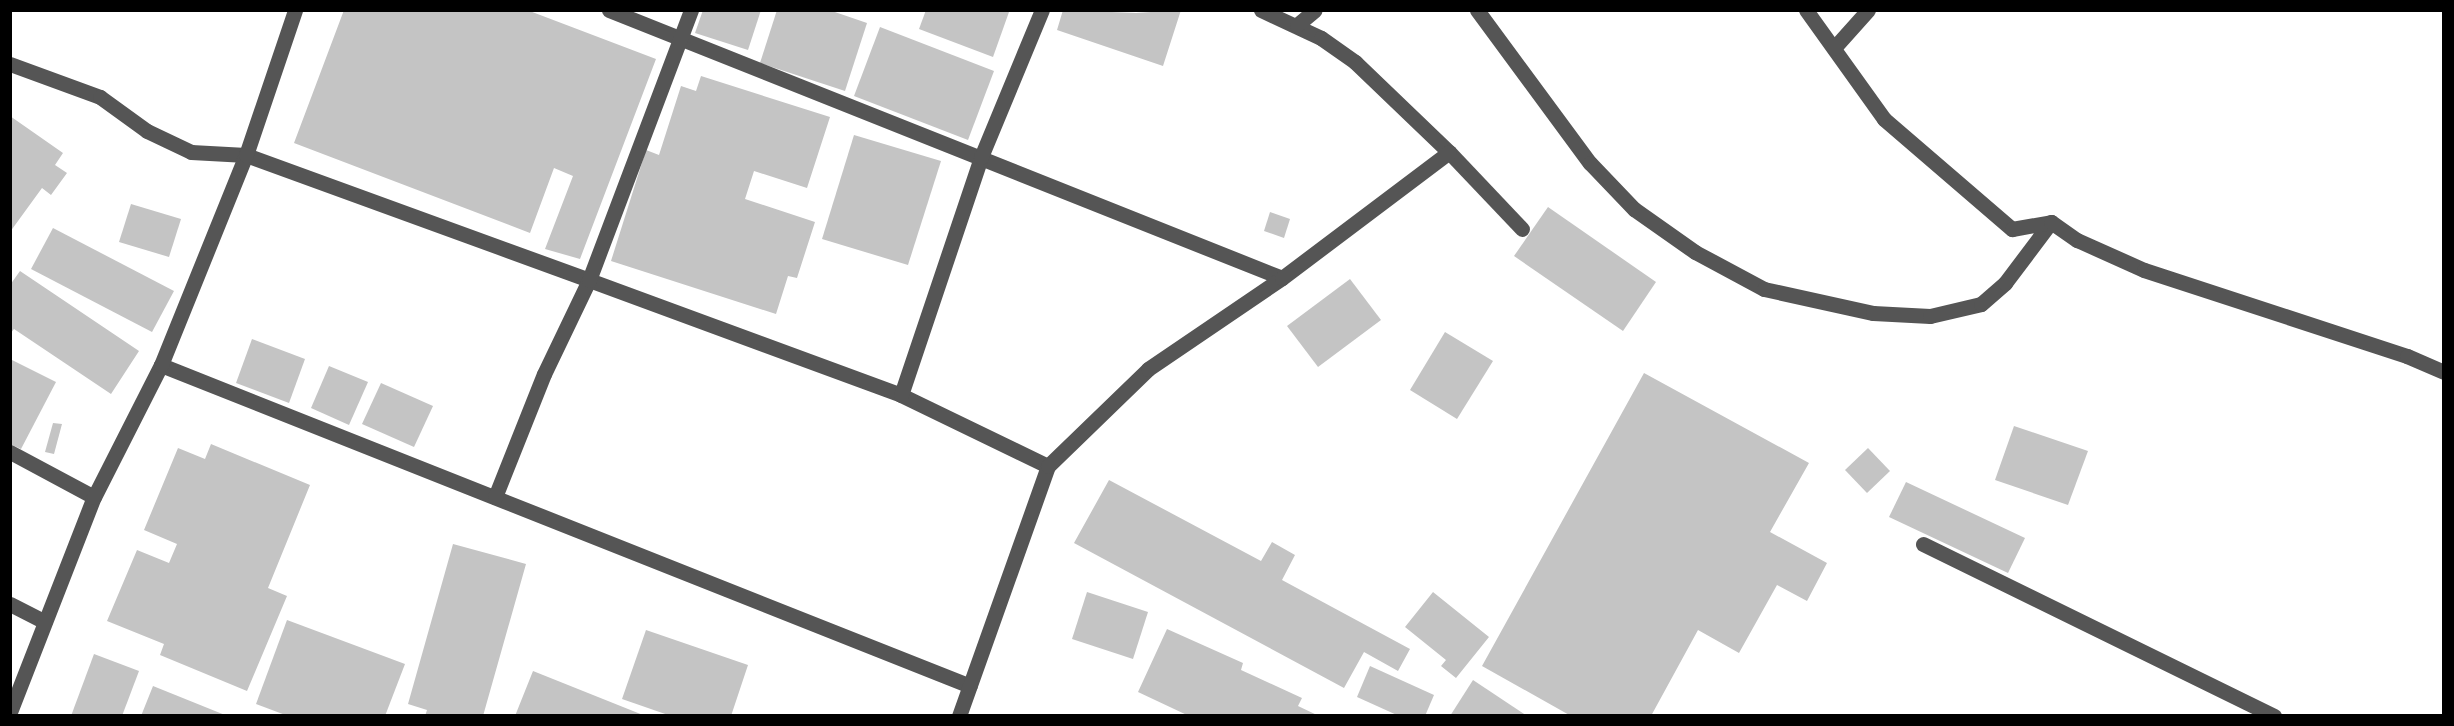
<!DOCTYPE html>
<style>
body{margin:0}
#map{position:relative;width:2454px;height:726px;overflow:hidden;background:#fff;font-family:Arial,sans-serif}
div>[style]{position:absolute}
.building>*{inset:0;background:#c4c4c4}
.minor>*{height:15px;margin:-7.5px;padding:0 7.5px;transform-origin:7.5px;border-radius:7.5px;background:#555}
span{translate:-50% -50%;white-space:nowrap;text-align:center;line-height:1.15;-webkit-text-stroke:5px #fff;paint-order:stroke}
.frame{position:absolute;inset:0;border:12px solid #000;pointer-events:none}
</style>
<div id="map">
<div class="building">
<div style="clip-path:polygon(344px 10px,527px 10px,656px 59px,580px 259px,545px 249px,573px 176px,554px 168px,530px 233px,294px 143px)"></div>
<div style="clip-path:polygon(703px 10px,761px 10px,748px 50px,695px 33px)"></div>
<div style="clip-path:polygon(777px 10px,829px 10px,867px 23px,845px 91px,760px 63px)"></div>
<div style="clip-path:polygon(926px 10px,1005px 10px,1009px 12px,993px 57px,919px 29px)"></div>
<div style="clip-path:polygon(1063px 10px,1136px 13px,1181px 10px,1163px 66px,1057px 30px)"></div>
<div style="clip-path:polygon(880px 27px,994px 71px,968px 140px,854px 96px)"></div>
<div style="clip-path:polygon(701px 76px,830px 117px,807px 188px,754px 171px,745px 199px,815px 222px,797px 278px,788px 276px,776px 314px,611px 261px,646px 150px,659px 155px,681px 86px,696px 91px)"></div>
<div style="clip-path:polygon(10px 116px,63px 153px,55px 165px,67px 173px,51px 195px,42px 188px,10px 232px)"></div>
<div style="clip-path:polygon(854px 135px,941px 161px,908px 265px,822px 239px)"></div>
<div style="clip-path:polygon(131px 204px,181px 219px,169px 257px,119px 242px)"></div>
<div style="clip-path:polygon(1548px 207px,1656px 282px,1623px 331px,1514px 256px)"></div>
<div style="clip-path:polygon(1270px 212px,1290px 219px,1284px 238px,1264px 231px)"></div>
<div style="clip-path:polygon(53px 228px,174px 291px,152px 332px,31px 269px)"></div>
<div style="clip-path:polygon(20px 271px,139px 351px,111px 394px,14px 329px,10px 334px,10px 285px)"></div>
<div style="clip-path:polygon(1350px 279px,1381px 320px,1318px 367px,1287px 326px)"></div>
<div style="clip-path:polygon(1445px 332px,1493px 361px,1457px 419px,1410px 390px)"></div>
<div style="clip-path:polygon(252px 339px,305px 359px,289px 403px,236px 383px)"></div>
<div style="clip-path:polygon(10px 359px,56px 382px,21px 449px,10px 444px)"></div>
<div style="clip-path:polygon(329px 366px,368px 382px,349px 425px,311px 408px)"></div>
<div style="clip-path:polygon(1644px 373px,1809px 463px,1770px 532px,1827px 563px,1807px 601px,1777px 585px,1739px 653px,1698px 630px,1651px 716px,1571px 716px,1482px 666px)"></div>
<div style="clip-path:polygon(381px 383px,433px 406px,414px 447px,362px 424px)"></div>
<div style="clip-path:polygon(53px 423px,62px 424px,54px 454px,45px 452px)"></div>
<div style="clip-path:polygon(2014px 426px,2088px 451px,2068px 505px,1995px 480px)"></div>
<div style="clip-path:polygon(211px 444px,310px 485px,268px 588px,287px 596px,247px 691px,160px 655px,164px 644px,107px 621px,137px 550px,169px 563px,177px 544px,144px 530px,178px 448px,205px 459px)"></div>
<div style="clip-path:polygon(1868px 448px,1890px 471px,1867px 493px,1845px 470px)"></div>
<div style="clip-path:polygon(1109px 480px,1261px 561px,1272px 542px,1295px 555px,1282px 580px,1410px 649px,1398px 671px,1364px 652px,1344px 688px,1074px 543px)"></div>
<div style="clip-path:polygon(1906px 482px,2025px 538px,2008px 573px,1889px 517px)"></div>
<div style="clip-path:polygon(453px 544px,526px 564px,483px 716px,425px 716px,427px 710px,408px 704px)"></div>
<div style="clip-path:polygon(1087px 592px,1148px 612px,1133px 659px,1072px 639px)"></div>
<div style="clip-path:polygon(1433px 592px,1489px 637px,1456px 678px,1441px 666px,1446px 660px,1405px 627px)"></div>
<div style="clip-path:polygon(287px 620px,405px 664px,385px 716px,288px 716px,256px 704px)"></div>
<div style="clip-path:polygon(1167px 629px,1243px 663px,1241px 670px,1302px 698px,1298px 706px,1319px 716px,1189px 716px,1138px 692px)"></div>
<div style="clip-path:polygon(646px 630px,748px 665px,731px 716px,671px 716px,622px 699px)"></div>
<div style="clip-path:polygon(94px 654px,139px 671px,122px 716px,71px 716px)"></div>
<div style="clip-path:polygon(1370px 666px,1434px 695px,1425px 716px,1399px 716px,1357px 697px)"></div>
<div style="clip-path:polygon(533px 671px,643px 715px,643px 716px,515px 716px)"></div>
<div style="clip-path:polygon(1473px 680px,1527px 716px,1450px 716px)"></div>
<div style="clip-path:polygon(153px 686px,225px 715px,225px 716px,141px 716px)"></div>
</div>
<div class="minor">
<div style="left:609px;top:10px;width:724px;rotate:21.71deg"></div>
<div style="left:1261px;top:10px;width:66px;rotate:25deg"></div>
<div style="left:1321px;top:38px;width:42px;rotate:35.2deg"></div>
<div style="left:1355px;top:62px;width:130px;rotate:43.8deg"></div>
<div style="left:1449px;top:152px;width:106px;rotate:46.5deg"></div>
<div style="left:1477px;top:10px;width:190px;rotate:53.6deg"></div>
<div style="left:1590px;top:163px;width:64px;rotate:46.3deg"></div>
<div style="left:1634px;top:209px;width:75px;rotate:35.2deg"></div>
<div style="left:1695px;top:252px;width:78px;rotate:28.2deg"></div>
<div style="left:1764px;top:289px;width:112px;rotate:12.4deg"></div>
<div style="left:1873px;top:313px;width:57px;rotate:3deg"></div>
<div style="left:1930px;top:316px;width:52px;rotate:-13.2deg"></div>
<div style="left:1981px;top:304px;width:32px;rotate:-41deg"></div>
<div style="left:2005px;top:283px;width:76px;rotate:-53deg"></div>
<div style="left:1806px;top:10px;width:134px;rotate:54.4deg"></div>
<div style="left:1884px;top:119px;width:169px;rotate:40.7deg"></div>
<div style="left:2012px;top:229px;width:40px;rotate:-10deg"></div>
<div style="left:2051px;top:222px;width:32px;rotate:35deg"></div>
<div style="left:2077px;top:240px;width:73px;rotate:24.1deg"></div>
<div style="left:2144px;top:270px;width:277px;rotate:18.1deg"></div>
<div style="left:2407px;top:356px;width:40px;rotate:23.4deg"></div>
<div style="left:1297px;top:25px;width:23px;rotate:-40deg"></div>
<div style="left:1834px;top:48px;width:51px;rotate:-48.2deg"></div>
<div style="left:10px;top:64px;width:96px;rotate:20.1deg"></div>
<div style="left:100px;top:97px;width:58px;rotate:35.9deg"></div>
<div style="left:147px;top:131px;width:49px;rotate:25.5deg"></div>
<div style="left:191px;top:152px;width:55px;rotate:3.1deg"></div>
<div style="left:246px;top:155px;width:365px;rotate:20deg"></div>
<div style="left:589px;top:280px;width:333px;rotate:20.2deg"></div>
<div style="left:901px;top:395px;width:163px;rotate:25.8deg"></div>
<div style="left:161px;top:365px;width:870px;rotate:21.64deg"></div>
<div style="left:901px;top:395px;width:251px;rotate:-71.4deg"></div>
<div style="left:981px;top:157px;width:159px;rotate:-67.5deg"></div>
<div style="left:10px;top:452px;width:95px;rotate:28.2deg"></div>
<div style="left:495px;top:497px;width:132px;rotate:-68.3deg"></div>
<div style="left:544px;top:374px;width:104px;rotate:-64.4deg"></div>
<div style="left:589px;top:280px;width:289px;rotate:-69.3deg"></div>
<div style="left:1923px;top:544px;width:391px;rotate:26.1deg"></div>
<div style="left:10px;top:604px;width:39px;rotate:27deg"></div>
<div style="left:10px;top:712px;width:231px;rotate:-68.7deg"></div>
<div style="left:94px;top:497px;width:148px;rotate:-63.1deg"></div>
<div style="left:161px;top:365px;width:227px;rotate:-68deg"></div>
<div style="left:246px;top:155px;width:153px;rotate:-71.3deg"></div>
<div style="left:959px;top:716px;width:265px;rotate:-70.4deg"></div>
<div style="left:1048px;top:466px;width:139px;rotate:-44.1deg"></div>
<div style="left:1148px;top:369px;width:162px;rotate:-34.2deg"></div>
<div style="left:1282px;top:278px;width:209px;rotate:-37deg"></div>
</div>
<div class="frame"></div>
</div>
